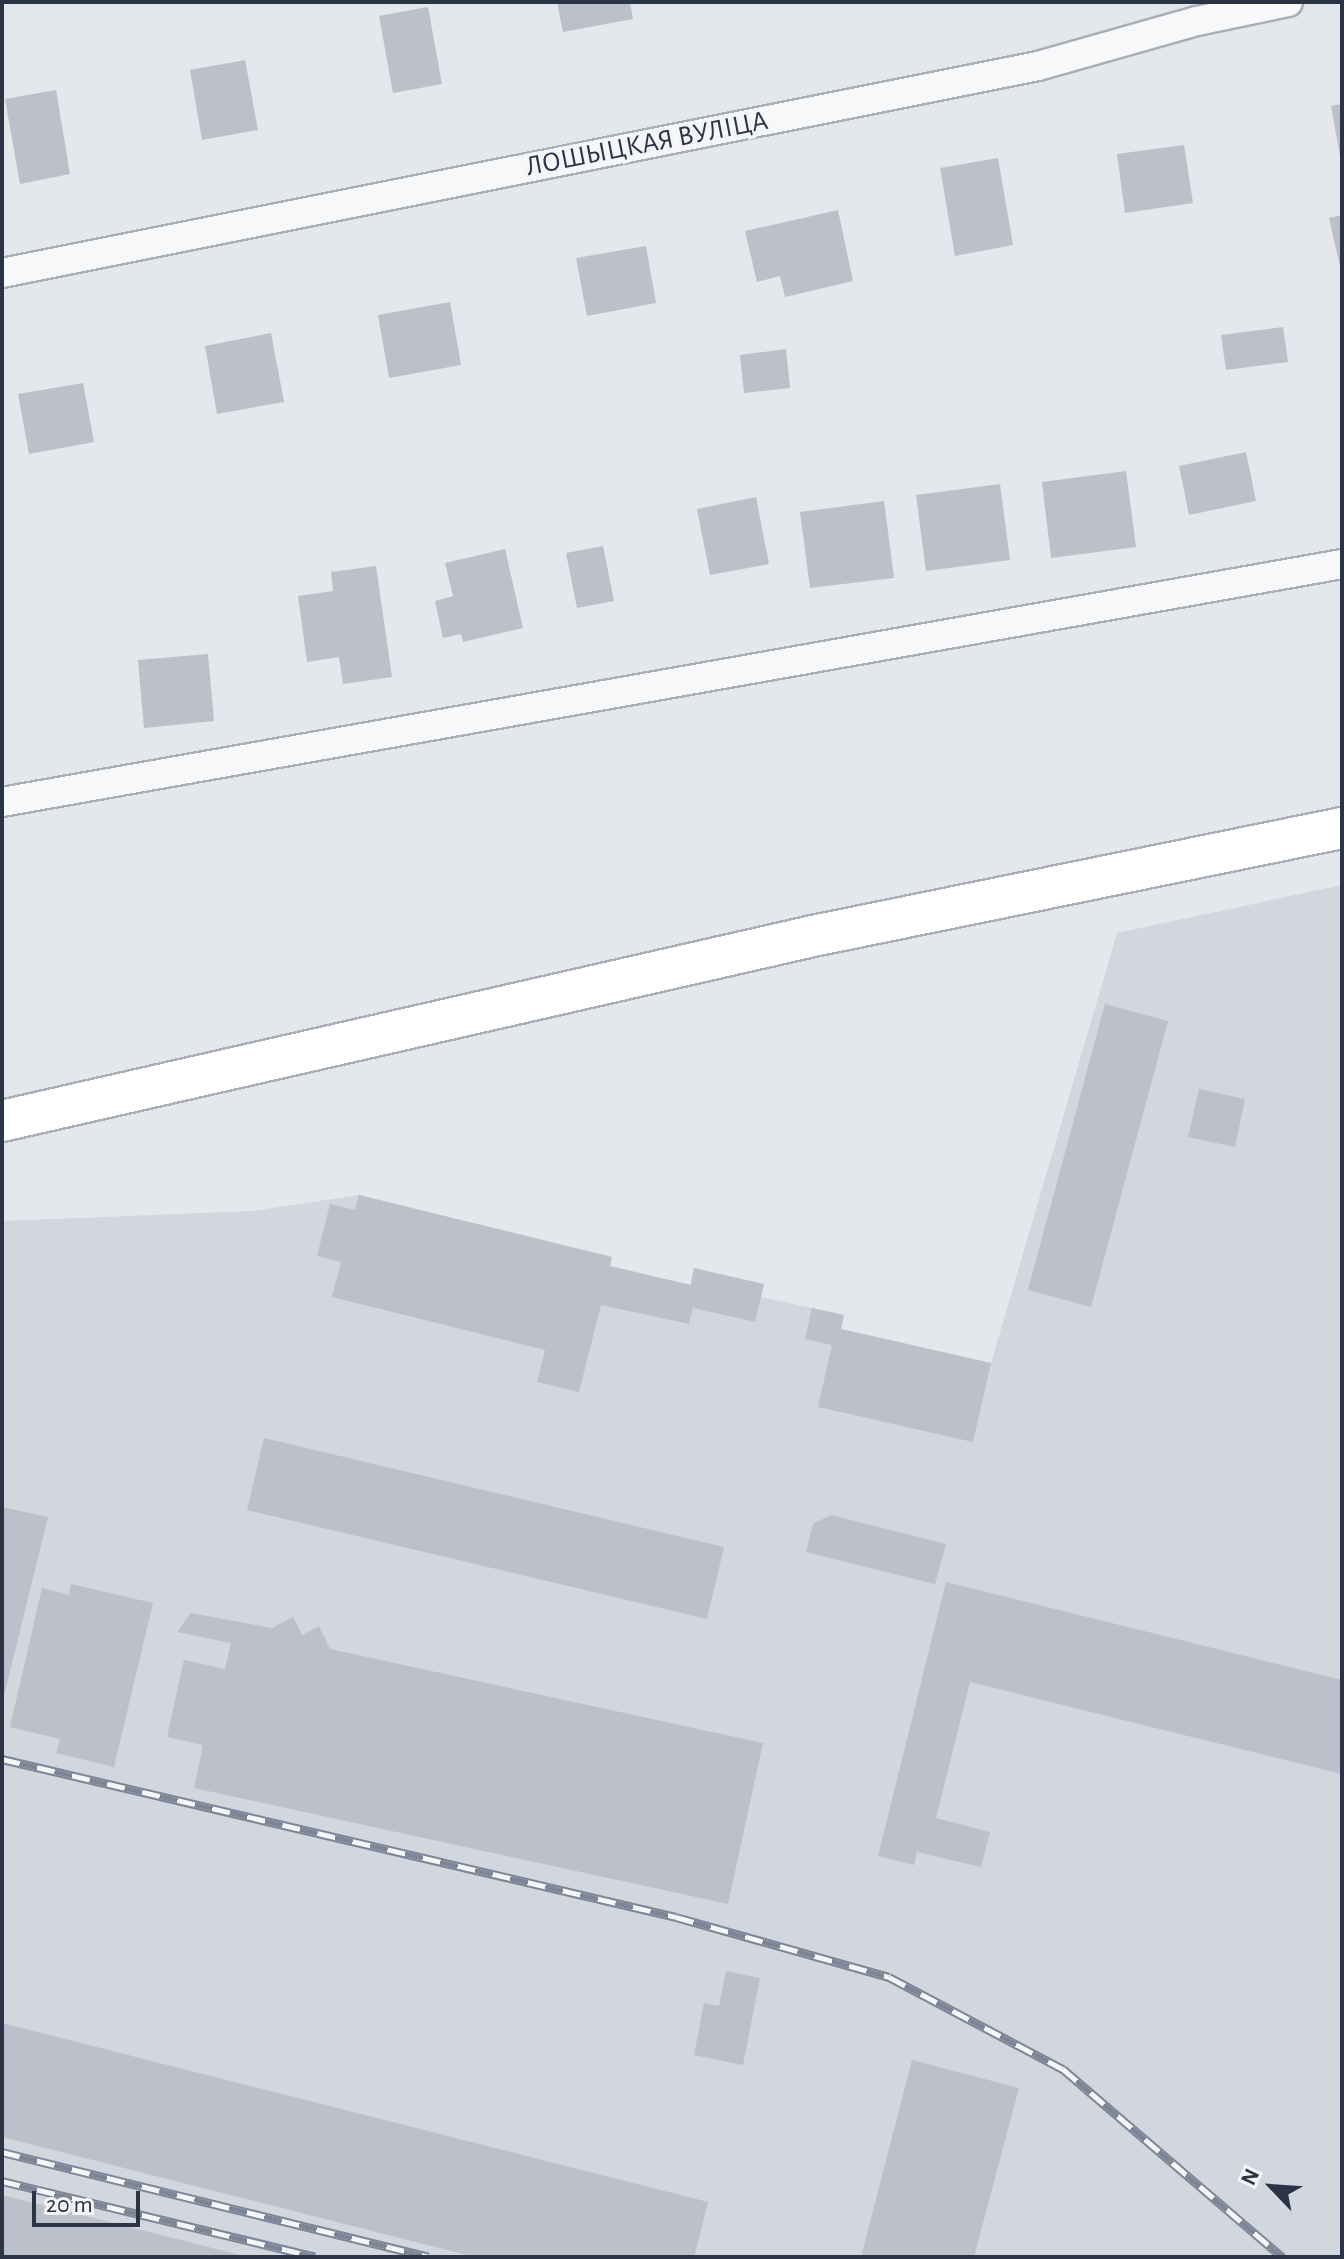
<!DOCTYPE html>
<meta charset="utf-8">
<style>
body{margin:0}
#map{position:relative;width:1344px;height:2259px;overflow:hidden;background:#e4e7ec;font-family:"Alegreya Sans",sans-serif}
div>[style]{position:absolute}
.built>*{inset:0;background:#d2d6de}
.building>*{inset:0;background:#bbc0ca}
.roads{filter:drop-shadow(2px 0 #a9aeb7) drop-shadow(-2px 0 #a9aeb7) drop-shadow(0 2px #a9aeb7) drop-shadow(0 -2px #a9aeb7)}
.street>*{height:28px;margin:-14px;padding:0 14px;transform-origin:14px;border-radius:14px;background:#f7f8fa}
.secondary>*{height:40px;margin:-20px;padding:0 20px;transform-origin:20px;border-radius:20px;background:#fff}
.rail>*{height:9px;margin-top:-4.5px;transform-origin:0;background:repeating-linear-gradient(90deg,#f4f6f9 0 18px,#7d8696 0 36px);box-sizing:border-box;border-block:2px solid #7d8696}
span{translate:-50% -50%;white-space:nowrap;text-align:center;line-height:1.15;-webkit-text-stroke:7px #f4f6f9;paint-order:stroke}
.street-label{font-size:28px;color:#2b3445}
.frame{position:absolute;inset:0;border:4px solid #2b3445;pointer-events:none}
.north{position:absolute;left:1232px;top:2147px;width:80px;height:80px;-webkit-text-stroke:6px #f4f6f9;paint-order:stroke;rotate:295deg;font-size:22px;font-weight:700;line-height:32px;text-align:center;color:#2b3445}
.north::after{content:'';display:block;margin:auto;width:28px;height:36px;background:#2b3445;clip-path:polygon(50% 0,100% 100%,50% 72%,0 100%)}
.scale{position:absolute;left:32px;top:2191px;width:108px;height:36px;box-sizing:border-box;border:4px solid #2b3445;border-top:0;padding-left:10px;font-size:24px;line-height:28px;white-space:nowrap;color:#2b3445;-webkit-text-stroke:6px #f4f6f9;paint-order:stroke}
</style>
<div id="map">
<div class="built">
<div style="clip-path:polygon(1342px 885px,1342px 2257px,2px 2257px,2px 1221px,253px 1211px,359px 1195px,612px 1257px,610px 1267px,690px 1285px,694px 1268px,761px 1297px,844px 1315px,841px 1329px,991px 1363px,1117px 933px)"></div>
</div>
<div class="building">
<div style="clip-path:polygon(557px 2px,630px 2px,633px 19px,563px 32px)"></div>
<div style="clip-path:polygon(428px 7px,442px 84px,393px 93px,379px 16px)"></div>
<div style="clip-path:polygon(245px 60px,258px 130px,202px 140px,190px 70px)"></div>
<div style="clip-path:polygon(56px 90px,70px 174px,20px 184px,5px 99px)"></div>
<div style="clip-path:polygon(1342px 104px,1342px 156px,1340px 156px,1331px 106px)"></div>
<div style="clip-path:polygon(1184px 145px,1193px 203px,1125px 213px,1117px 154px)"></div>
<div style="clip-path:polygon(998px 158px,1013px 245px,955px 256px,940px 168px)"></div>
<div style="clip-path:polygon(838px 210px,853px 281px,785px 297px,780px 276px,757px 282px,745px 231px)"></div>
<div style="clip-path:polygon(1342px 215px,1342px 271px,1341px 271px,1329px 218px)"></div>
<div style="clip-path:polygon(646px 246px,656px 303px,587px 316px,576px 258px)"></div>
<div style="clip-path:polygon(450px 302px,461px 365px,389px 378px,378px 315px)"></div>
<div style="clip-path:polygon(1283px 327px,1288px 362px,1226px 370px,1221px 335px)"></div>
<div style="clip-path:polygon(271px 333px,284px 402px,217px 414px,205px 346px)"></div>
<div style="clip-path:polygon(786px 349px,790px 388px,744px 393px,740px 355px)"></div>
<div style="clip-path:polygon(83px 383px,94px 442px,29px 454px,18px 394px)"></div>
<div style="clip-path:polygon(1246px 452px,1256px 501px,1189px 515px,1179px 466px)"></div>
<div style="clip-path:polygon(1126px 471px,1136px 547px,1051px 558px,1042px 482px)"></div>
<div style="clip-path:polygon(1000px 484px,1010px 560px,926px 571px,916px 495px)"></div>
<div style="clip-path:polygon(756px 497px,769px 564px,710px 575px,697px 509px)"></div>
<div style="clip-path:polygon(884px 501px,894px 578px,810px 588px,800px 512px)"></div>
<div style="clip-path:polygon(603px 546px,614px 601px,577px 608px,566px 553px)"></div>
<div style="clip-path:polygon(505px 549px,523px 628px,463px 642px,461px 634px,443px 638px,435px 601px,453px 596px,445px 563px)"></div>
<div style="clip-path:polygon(376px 566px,392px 677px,343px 684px,339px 657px,307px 662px,298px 596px,333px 591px,331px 572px)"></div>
<div style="clip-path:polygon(208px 654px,214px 721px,144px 728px,138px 660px)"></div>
<div style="clip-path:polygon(1105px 1004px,1168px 1021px,1091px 1307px,1028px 1290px)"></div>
<div style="clip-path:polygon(1199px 1089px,1245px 1099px,1235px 1147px,1188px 1137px)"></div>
<div style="clip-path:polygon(359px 1195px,612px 1257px,610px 1266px,691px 1285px,694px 1268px,764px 1284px,755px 1322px,693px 1308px,689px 1324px,601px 1305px,579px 1392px,537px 1382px,545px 1350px,332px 1297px,341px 1262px,317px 1256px,330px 1204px,355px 1210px)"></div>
<div style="clip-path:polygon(812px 1308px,844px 1315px,841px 1329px,991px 1363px,973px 1442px,818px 1407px,832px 1345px,805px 1339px)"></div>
<div style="clip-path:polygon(264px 1438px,724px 1547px,707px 1619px,247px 1510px)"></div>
<div style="clip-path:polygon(2px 1507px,48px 1517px,3px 1700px,2px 1700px)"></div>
<div style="clip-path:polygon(831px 1515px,946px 1544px,935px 1584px,806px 1552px,813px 1524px)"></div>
<div style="clip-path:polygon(946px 1582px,1342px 1680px,1342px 1774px,970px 1682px,936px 1818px,990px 1832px,981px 1867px,917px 1852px,914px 1865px,878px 1856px)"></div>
<div style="clip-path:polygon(71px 1584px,153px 1603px,114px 1767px,56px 1753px,60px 1739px,10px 1727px,42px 1588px,69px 1595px)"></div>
<div style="clip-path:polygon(191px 1613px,272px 1628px,293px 1617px,302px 1635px,319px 1626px,330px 1649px,763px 1743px,728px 1904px,194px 1788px,203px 1745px,167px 1737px,184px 1660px,225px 1669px,231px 1643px,177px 1632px)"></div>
<div style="clip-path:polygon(726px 1971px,760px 1978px,743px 2065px,694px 2055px,704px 2003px,719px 2006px)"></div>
<div style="clip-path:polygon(2px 2023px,708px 2202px,694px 2257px,475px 2257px,2px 2137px)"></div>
<div style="clip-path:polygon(912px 2060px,1019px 2088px,974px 2257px,861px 2257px)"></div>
<div style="clip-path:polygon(2px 2195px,244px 2256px,244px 2257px,2px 2257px)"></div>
</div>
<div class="roads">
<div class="street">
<div style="left:2px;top:273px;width:1056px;rotate:-11.3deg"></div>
<div style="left:1038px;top:66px;width:165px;rotate:-15.8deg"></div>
<div style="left:1197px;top:21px;width:93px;rotate:-11.8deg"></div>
<div style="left:2px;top:802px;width:1361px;rotate:-10.07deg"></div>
</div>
<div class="secondary">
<div style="left:2px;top:1121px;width:832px;rotate:-12.85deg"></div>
<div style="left:813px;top:936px;width:540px;rotate:-11.54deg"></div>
</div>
</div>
<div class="rail">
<div style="left:2px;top:1759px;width:692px;rotate:13.19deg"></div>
<div style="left:676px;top:1917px;width:221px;rotate:15.7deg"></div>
<div style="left:889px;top:1977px;width:197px;rotate:27.9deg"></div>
<div style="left:1063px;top:2069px;width:289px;rotate:40.6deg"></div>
<div style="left:2px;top:2152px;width:439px;rotate:13.8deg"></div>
<div style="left:2px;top:2181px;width:322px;rotate:13.6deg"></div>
</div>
<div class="street-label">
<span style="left:647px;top:144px;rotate:-11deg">ЛОШЫЦКАЯ ВУЛІЦА</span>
</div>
<div class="frame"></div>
<div class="north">N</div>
<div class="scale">20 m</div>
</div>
